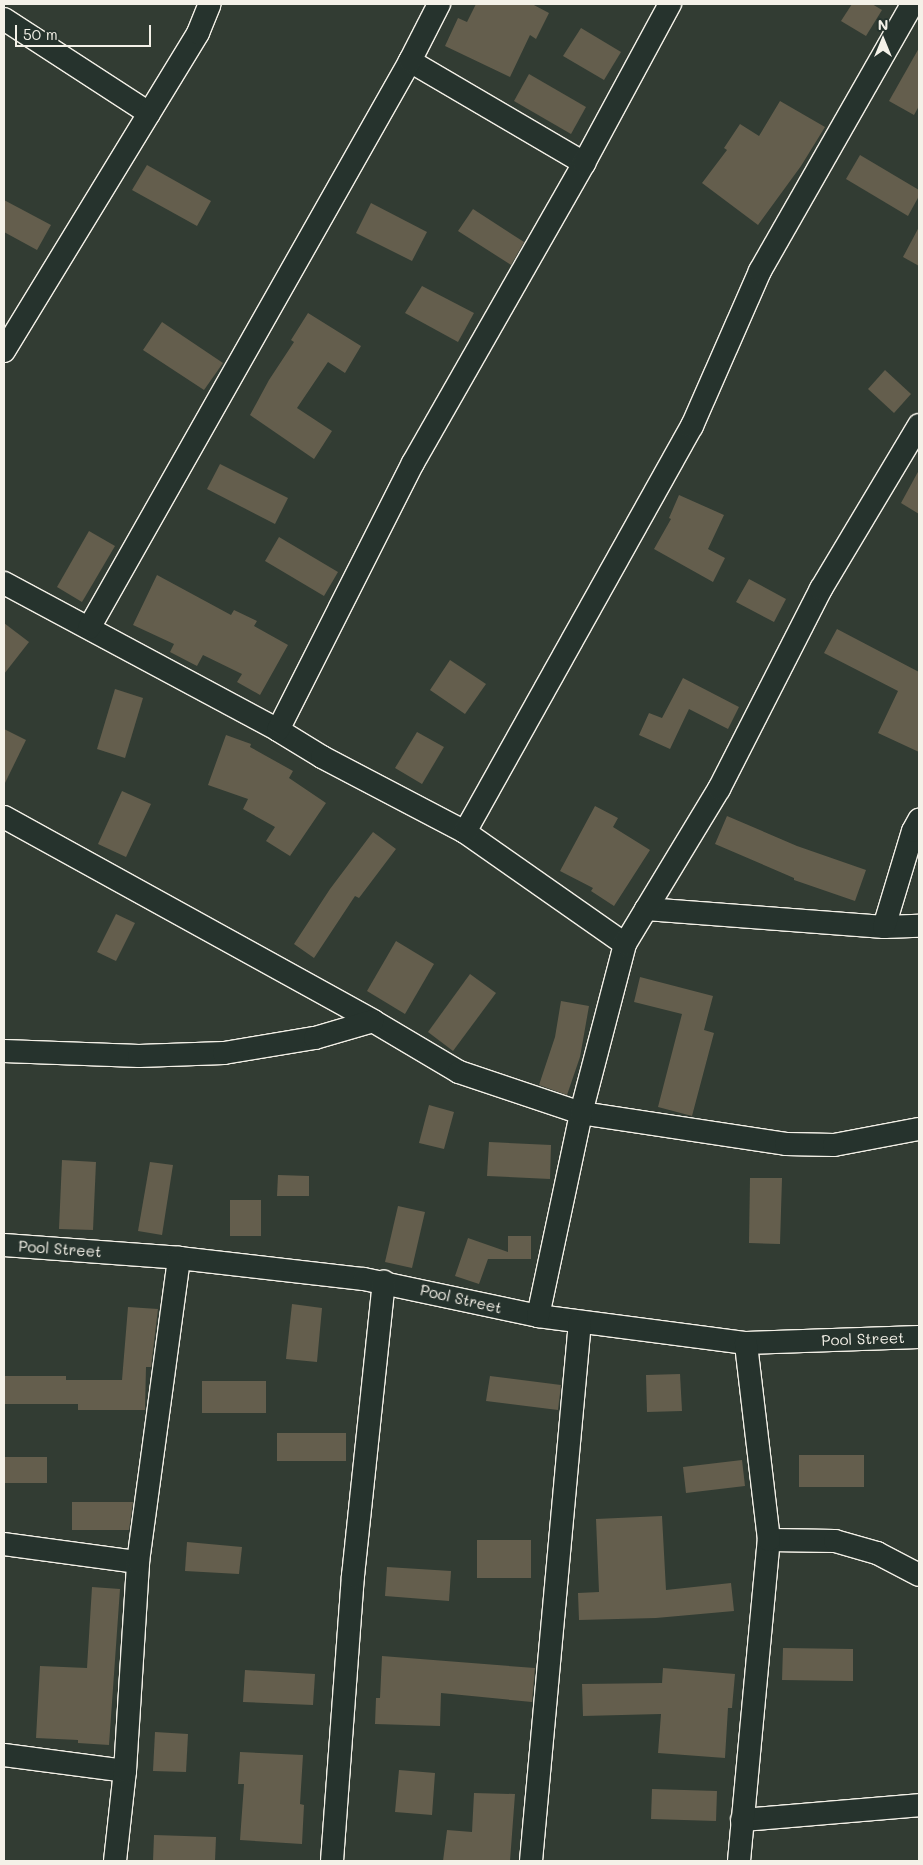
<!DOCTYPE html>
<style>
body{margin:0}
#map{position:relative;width:923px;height:1865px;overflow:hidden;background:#323c33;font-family:Mali,sans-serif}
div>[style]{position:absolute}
.building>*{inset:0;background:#645e4d}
.roads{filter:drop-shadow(1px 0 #f4f1e8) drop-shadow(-1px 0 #f4f1e8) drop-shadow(0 1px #f4f1e8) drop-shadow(0 -1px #f4f1e8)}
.minor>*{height:22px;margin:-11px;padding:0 11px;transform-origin:11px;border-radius:11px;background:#26332d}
span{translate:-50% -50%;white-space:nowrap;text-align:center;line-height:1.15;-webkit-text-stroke:4px #26332d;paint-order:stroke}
.street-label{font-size:15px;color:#f4f1e8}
.frame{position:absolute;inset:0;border:5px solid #f4f1e8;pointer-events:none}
.north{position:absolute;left:858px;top:15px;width:50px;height:50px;-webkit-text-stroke:4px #26332d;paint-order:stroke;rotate:0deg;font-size:14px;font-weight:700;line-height:20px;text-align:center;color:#f4f1e8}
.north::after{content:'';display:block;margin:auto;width:18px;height:22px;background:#f4f1e8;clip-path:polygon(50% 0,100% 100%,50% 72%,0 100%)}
.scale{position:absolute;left:15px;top:25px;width:136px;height:22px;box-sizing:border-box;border:2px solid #f4f1e8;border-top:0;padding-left:6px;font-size:15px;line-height:18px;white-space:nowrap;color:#f4f1e8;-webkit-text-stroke:4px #26332d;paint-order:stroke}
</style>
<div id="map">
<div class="building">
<div style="clip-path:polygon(476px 4px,532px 4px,549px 13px,536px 39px,530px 35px,510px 77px,445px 46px,458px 18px,467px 22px)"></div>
<div style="clip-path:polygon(852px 4px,872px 4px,882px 10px,866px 36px,841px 21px)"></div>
<div style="clip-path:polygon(581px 28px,621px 52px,604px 80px,563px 56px)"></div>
<div style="clip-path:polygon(919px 48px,919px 106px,914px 115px,889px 101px)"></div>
<div style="clip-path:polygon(529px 74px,586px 107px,571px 134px,514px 101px)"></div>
<div style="clip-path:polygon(780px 101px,825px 127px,801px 166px,758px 225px,702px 183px,727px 150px,724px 148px,740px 124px,759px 136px)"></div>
<div style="clip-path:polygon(860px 155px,919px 190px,919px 196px,908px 216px,846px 179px)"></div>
<div style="clip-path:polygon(147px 165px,211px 201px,197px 226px,132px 190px)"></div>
<div style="clip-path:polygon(4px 200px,51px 225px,37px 250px,4px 232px)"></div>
<div style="clip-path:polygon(371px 203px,427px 232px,412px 261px,356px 233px)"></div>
<div style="clip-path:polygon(473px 209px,524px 242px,511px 265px,458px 231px)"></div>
<div style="clip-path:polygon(919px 227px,919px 266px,903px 257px)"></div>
<div style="clip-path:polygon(422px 286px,474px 313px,458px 342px,405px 313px)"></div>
<div style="clip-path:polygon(308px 313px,361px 346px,345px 373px,328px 362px,297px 408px,332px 431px,314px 459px,250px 415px,269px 380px,294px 342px,291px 340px)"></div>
<div style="clip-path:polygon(162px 322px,223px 363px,204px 390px,143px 350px)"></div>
<div style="clip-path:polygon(885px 370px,911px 394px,894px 413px,868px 389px)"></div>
<div style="clip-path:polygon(220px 464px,288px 498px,275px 524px,207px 489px)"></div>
<div style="clip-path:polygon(919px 470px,919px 514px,901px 503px)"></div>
<div style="clip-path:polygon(679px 495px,724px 515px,708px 549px,725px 558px,713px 582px,654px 549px,671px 519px,669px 518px)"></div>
<div style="clip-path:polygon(89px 531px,115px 546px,82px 602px,57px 587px)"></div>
<div style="clip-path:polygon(279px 537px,338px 572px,324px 596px,265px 561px)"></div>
<div style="clip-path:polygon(157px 575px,231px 615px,234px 610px,257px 621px,254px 626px,288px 645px,260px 695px,237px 682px,242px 674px,203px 655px,197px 666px,170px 652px,174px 644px,133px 625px)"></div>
<div style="clip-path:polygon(749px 579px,786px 599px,774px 622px,736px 602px)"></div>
<div style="clip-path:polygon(4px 623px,29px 642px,4px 674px)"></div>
<div style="clip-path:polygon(837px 629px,919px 672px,919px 752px,878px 733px,898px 691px,824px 653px)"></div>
<div style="clip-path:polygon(450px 660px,486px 684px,465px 714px,430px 690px)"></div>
<div style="clip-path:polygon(683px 678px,739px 707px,728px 729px,689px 709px,670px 749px,639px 735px,649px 713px,662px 718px)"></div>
<div style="clip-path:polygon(115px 689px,143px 698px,125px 758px,97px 749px)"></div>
<div style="clip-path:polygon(4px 729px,26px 740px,4px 785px)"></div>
<div style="clip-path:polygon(417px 732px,444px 747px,422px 784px,395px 768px)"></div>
<div style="clip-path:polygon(226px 735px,251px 744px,250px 747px,293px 771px,289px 778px,326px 803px,290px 856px,266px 841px,275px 827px,243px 809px,248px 799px,208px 785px)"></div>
<div style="clip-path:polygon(122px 791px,151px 804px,126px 857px,98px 844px)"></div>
<div style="clip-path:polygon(595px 806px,618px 818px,613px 827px,650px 850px,614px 906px,591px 891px,593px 888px,560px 871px)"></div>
<div style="clip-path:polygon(727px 816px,797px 846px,866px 870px,855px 901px,794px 880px,794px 878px,715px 844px)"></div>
<div style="clip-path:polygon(373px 832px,396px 849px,359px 898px,355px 896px,314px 958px,294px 944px,330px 889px)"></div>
<div style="clip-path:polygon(116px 914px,135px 923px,116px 961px,97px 952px)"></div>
<div style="clip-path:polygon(396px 941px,434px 964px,405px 1014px,367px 991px)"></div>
<div style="clip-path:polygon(470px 974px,496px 993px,453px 1051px,428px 1032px)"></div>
<div style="clip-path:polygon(640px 977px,713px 996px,704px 1030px,714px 1033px,692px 1116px,658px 1107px,682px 1014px,634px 1002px)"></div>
<div style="clip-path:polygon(561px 1001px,589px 1006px,580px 1057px,567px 1095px,539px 1085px,555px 1037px)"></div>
<div style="clip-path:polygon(429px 1105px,454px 1112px,444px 1149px,419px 1143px)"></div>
<div style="clip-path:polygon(489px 1142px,551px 1145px,550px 1179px,487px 1176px)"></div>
<div style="clip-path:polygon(62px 1160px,96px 1162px,93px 1230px,59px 1229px)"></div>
<div style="clip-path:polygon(150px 1162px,173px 1165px,162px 1235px,138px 1231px)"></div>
<div style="clip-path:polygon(278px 1175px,309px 1176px,309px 1196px,277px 1196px)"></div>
<div style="clip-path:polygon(750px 1178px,782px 1178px,780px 1244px,749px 1243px)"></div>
<div style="clip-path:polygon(230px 1200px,261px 1200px,261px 1236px,230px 1236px)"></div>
<div style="clip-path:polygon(398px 1206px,425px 1212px,412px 1268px,385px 1262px)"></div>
<div style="clip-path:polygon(508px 1236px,531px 1236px,531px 1259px,488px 1259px,479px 1284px,455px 1276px,468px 1238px,508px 1252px)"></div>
<div style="clip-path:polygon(292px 1304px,322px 1308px,317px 1362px,286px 1359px)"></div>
<div style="clip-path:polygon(128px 1307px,158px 1309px,151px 1367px,146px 1367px,145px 1410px,78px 1410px,78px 1404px,4px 1404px,4px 1376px,66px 1376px,66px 1380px,122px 1380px)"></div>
<div style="clip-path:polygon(680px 1374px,682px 1411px,647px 1412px,646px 1375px)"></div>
<div style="clip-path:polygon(490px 1376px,561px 1385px,558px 1410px,486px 1401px)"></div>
<div style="clip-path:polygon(202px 1381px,266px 1381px,266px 1413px,202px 1413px)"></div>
<div style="clip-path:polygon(277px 1433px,346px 1433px,346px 1461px,277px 1461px)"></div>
<div style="clip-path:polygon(799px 1455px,864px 1455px,864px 1487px,799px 1487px)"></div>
<div style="clip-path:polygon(4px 1457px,47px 1457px,47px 1483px,4px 1483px)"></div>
<div style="clip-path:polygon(742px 1460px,745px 1486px,686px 1493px,683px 1467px)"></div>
<div style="clip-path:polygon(72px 1502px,133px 1502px,129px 1530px,72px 1530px)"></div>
<div style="clip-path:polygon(662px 1516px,666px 1590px,731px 1583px,734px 1611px,656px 1618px,579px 1620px,578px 1593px,599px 1592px,596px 1519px)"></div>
<div style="clip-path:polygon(477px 1540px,531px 1540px,531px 1578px,477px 1578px)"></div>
<div style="clip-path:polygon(187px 1542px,242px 1547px,239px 1574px,185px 1571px)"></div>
<div style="clip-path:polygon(387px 1567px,451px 1571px,449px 1601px,385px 1596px)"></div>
<div style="clip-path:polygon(92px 1587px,120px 1589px,109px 1745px,78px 1743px,78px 1740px,36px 1738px,40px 1666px,87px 1668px)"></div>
<div style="clip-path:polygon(783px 1648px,853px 1649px,853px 1681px,782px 1680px)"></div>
<div style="clip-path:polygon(382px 1656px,535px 1668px,532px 1702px,441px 1693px,440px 1726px,375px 1724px,376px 1698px,380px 1698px)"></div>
<div style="clip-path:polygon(663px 1668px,735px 1674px,732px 1708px,728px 1708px,725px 1758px,658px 1753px,661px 1714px,583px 1716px,582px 1684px,662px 1683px)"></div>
<div style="clip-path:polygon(245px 1670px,315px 1674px,313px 1705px,243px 1702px)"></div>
<div style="clip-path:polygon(155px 1732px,188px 1734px,186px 1772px,153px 1771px)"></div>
<div style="clip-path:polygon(240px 1752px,303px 1755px,300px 1804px,304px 1805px,302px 1844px,240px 1840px,244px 1784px,238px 1784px)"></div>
<div style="clip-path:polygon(399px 1770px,435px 1773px,432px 1815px,395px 1812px)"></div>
<div style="clip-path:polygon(652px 1789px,717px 1791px,716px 1821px,651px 1819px)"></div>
<div style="clip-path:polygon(474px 1793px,515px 1794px,510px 1861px,443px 1861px,447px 1830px,472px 1832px)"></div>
<div style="clip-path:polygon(154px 1835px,216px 1837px,215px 1861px,153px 1861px)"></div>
</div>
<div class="roads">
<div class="minor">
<div style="left:4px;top:19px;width:173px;rotate:33deg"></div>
<div style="left:410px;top:61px;width:202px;rotate:30.4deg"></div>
<div style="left:4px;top:351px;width:373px;rotate:-58.6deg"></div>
<div style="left:198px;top:33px;width:31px;rotate:-68deg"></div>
<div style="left:4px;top:583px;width:311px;rotate:28.2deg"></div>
<div style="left:278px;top:730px;width:52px;rotate:31.5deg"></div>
<div style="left:322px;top:757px;width:161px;rotate:27.7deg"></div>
<div style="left:465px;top:832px;width:195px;rotate:35deg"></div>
<div style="left:89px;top:628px;width:652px;rotate:-60.48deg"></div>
<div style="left:410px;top:61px;width:64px;rotate:-63deg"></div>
<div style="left:278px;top:730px;width:299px;rotate:-63.2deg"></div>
<div style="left:413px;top:463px;width:345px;rotate:-60.3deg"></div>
<div style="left:584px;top:163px;width:181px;rotate:-61.6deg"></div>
<div style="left:4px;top:817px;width:422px;rotate:28.9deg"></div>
<div style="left:373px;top:1021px;width:100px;rotate:30.7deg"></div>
<div style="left:459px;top:1072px;width:129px;rotate:18.6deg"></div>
<div style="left:581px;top:1113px;width:207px;rotate:8.6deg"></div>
<div style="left:786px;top:1144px;width:48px;rotate:1.2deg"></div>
<div style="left:834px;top:1145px;width:86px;rotate:-10.7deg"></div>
<div style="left:465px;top:832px;width:465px;rotate:-60.8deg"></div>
<div style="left:692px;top:426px;width:169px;rotate:-66.3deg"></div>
<div style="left:760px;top:271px;width:303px;rotate:-60.3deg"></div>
<div style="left:646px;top:909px;width:239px;rotate:4.3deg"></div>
<div style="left:884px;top:927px;width:35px;rotate:-2deg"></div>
<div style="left:884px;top:927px;width:100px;rotate:-73.2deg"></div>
<div style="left:913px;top:831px;width:13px;rotate:-61deg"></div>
<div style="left:4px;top:1051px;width:135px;rotate:2.1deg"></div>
<div style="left:139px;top:1056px;width:85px;rotate:-2deg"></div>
<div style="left:224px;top:1053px;width:92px;rotate:-9.4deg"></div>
<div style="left:315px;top:1038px;width:60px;rotate:-16.3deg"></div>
<div style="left:4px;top:1245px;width:175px;rotate:4.2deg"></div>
<div style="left:179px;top:1258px;width:186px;rotate:6.5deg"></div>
<div style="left:364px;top:1279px;width:178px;rotate:12deg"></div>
<div style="left:538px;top:1316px;width:210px;rotate:7.4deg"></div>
<div style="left:746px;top:1343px;width:173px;rotate:-2deg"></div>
<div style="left:538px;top:1316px;width:208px;rotate:-78deg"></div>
<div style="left:581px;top:1113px;width:175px;rotate:-75.4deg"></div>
<div style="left:625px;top:944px;width:181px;rotate:-58.8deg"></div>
<div style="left:719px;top:789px;width:225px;rotate:-63deg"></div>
<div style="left:821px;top:589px;width:191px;rotate:-59.1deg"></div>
<div style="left:769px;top:1540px;width:66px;rotate:0.9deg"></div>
<div style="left:835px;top:1541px;width:44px;rotate:15.9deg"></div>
<div style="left:877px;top:1553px;width:47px;rotate:27.6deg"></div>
<div style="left:4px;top:1544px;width:135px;rotate:7.7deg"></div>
<div style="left:4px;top:1755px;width:122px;rotate:7.5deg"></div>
<div style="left:742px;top:1820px;width:178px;rotate:-4.8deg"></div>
<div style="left:115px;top:1861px;width:91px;rotate:-83.7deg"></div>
<div style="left:125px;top:1771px;width:209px;rotate:-86.4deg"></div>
<div style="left:138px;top:1562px;width:307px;rotate:-82.3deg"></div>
<div style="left:332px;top:1861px;width:286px;rotate:-85.8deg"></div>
<div style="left:353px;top:1576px;width:296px;rotate:-84deg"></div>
<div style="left:531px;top:1861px;width:541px;rotate:-84.81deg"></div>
<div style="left:739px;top:1861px;width:322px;rotate:-84.7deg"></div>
<div style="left:769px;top:1540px;width:198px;rotate:-96.7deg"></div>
</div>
</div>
<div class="street-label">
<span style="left:60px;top:1249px;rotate:4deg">Pool Street</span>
<span style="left:461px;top:1299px;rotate:13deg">Pool Street</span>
<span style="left:863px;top:1339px;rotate:-2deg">Pool Street</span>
</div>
<div class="frame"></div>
<div class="north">N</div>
<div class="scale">50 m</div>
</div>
